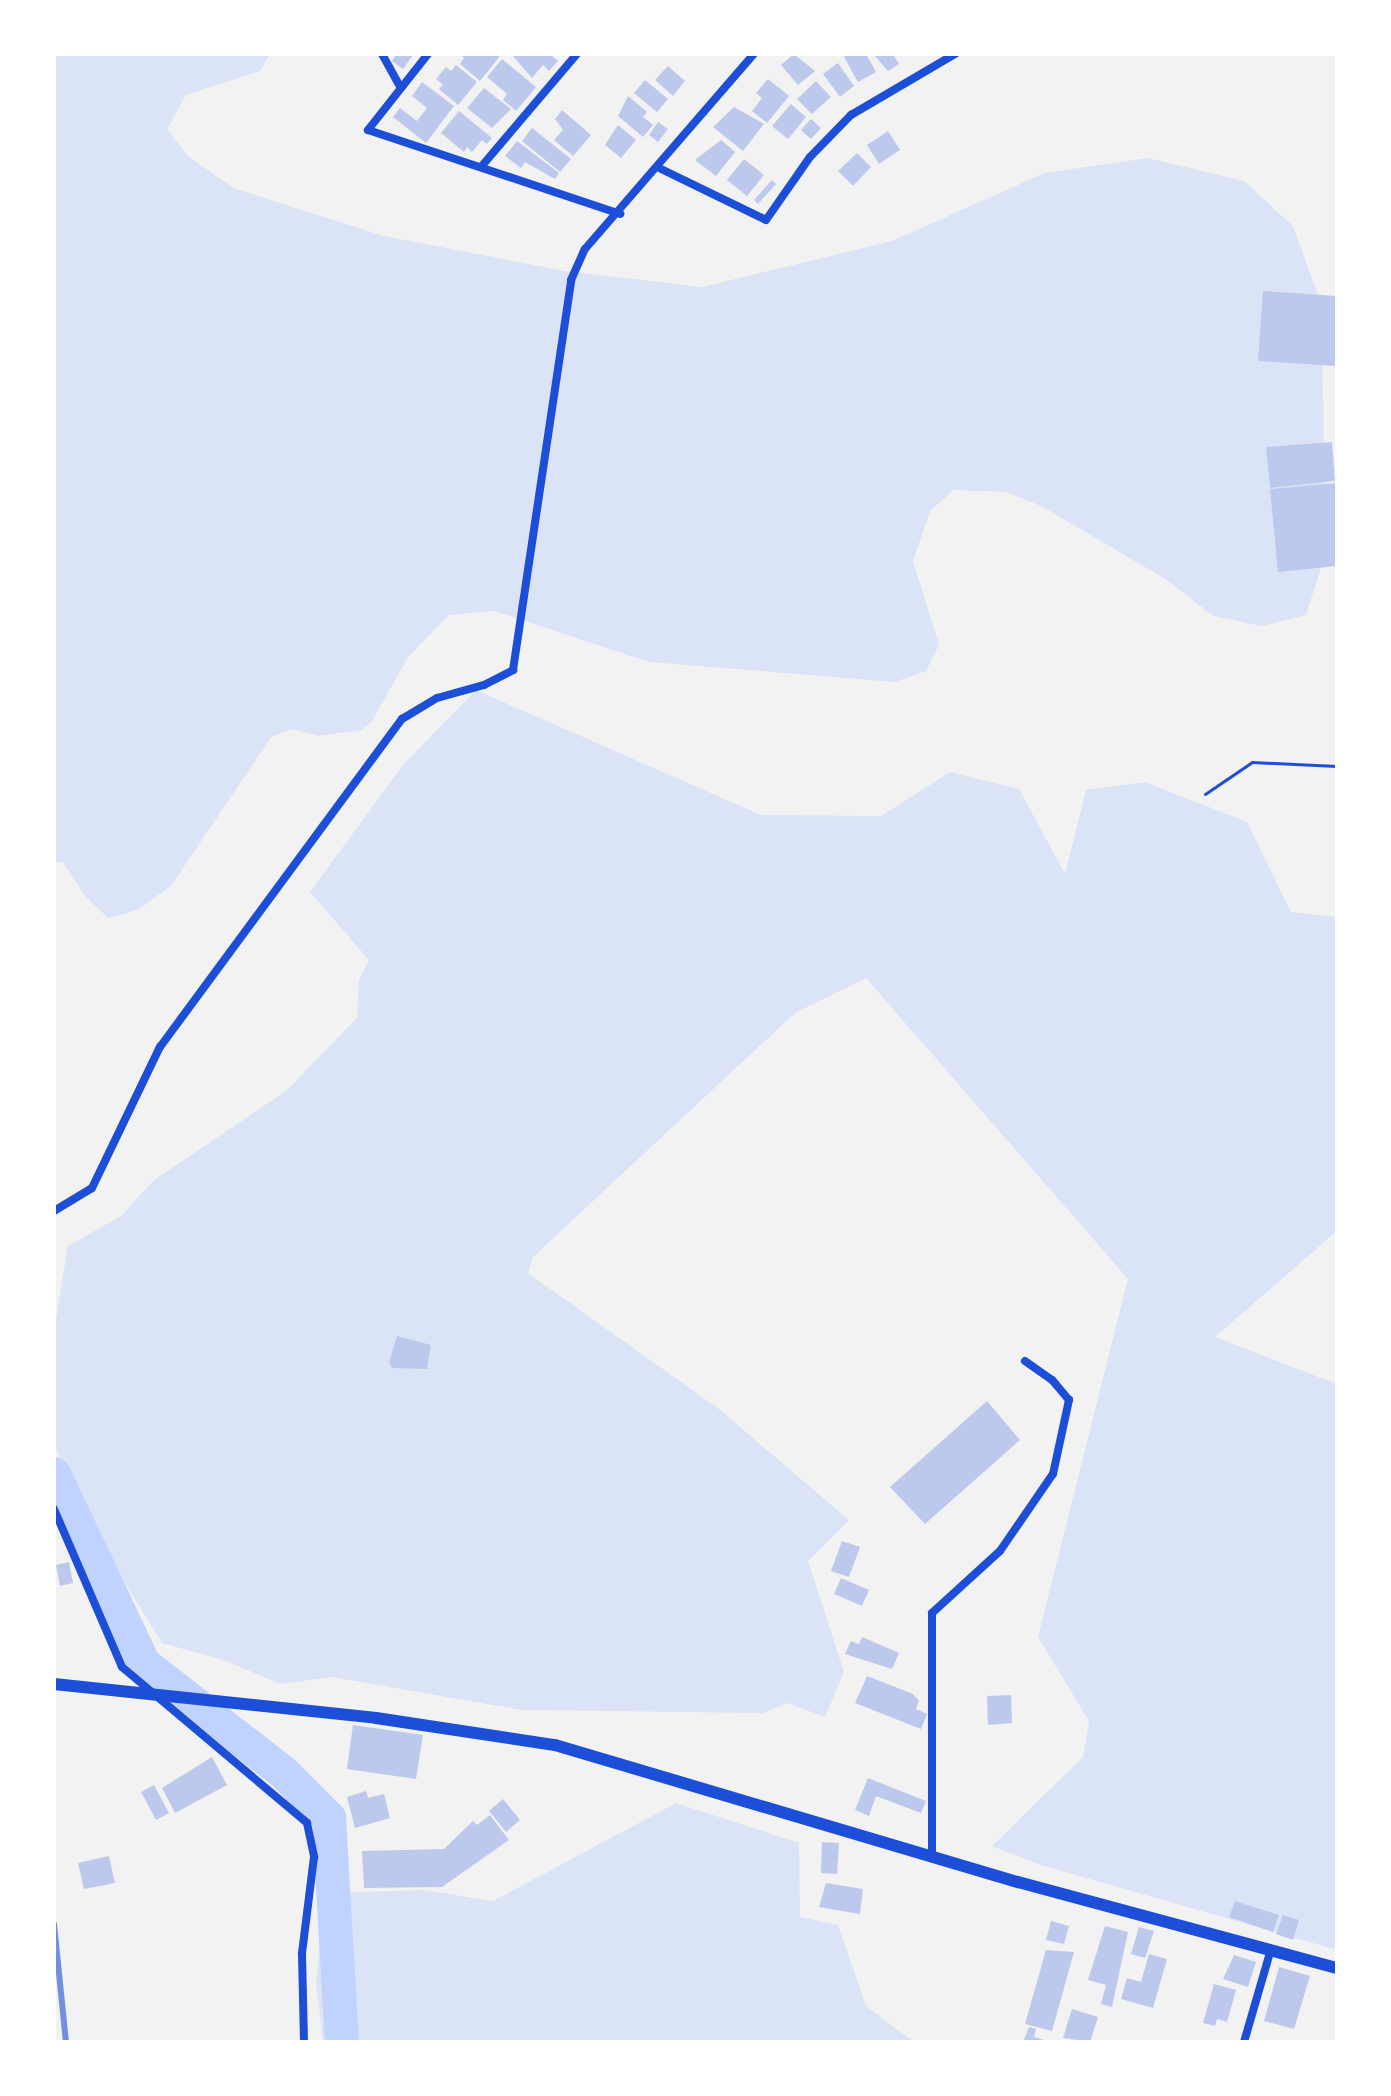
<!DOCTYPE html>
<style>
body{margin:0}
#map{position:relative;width:1391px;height:2096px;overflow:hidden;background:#f2f2f2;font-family:Overpass,sans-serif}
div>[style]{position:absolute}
.green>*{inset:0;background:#dbe4f7}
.river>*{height:34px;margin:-17px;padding:0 17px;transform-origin:17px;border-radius:17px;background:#bfd3fe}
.building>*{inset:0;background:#bdc9ec}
.path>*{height:3px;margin:-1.5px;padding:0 1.5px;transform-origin:1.5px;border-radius:1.5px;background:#1d4ed8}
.minor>*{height:8px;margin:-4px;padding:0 4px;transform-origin:4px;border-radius:4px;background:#1d4ed8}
.tertiary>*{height:12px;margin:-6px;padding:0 6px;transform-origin:6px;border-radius:6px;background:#1d4ed8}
.rail>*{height:6px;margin:-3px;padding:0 3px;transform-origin:3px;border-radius:3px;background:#7290e2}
span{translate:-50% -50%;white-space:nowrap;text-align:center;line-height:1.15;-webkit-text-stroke:8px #fff;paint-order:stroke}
.frame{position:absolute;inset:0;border:56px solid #fff;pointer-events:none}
</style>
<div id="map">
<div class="green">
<div style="clip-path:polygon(54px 54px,270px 54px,260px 71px,186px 95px,167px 129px,188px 156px,233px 188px,384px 236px,565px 271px,702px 287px,892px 241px,1044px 173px,1148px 158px,1244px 181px,1293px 226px,1322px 306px,1325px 555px,1306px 615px,1262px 626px,1213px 616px,1167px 580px,1041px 506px,1006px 492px,954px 490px,930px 511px,913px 561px,939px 645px,926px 671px,895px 682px,649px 662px,494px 611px,449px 615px,408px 657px,372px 721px,361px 730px,318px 736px,292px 729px,271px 737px,171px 886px,138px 910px,108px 918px,85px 896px,63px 862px,54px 862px)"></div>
<div style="clip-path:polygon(476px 690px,761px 815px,881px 816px,950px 772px,1019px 789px,1065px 874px,1086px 790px,1145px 782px,1247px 822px,1291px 912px,1337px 917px,1337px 1231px,1215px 1337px,1337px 1384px,1337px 1950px,1037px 1864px,992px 1846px,1083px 1757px,1089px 1721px,1038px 1637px,1128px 1279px,866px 978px,795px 1013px,533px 1257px,528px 1273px,719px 1409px,849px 1520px,808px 1561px,844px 1672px,825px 1717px,787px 1703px,763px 1713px,522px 1710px,332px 1677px,281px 1684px,223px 1660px,162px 1643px,87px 1522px,54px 1444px,54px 1331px,68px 1246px,121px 1216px,153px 1181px,287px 1090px,357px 1018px,359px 980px,369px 960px,310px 892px,403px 765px)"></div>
<div style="clip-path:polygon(676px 1803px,799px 1843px,800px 1917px,838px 1925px,866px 2006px,914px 2042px,323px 2042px,316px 1982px,325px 1893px,424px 1890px,493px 1901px)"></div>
</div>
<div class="river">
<div style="left:54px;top:1474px;width:210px;rotate:64.7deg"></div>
<div style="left:144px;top:1664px;width:177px;rotate:37.9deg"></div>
<div style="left:284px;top:1773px;width:64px;rotate:45deg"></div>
<div style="left:329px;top:1818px;width:224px;rotate:86.7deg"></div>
</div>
<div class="building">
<div style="clip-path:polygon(396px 54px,411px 54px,413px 55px,403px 69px,392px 61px)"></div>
<div style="clip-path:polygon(459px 54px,497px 54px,500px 56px,480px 81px,460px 64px,464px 58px)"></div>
<div style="clip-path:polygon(511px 54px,550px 54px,558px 61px,549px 71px,543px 65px,532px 78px)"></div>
<div style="clip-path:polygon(794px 54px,815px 71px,798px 85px,781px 65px)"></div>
<div style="clip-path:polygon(847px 54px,866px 54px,876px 72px,858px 82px,844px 57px)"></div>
<div style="clip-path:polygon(873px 54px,893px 54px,899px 64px,888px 71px)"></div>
<div style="clip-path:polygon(502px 59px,536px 87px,516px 111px,503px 100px,507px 94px,487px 77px)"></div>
<div style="clip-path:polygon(838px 63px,854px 86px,840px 97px,823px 74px)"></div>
<div style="clip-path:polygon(456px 65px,477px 82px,458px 105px,439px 89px,443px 85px,436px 79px,446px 67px,451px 71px)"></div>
<div style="clip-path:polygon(668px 66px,685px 81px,673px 96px,655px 80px)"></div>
<div style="clip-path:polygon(768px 79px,789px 96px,767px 123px,752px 111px,762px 98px,756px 93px)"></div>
<div style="clip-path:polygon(645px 80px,668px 99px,657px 112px,634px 93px)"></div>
<div style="clip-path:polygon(816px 81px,831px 97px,812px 114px,797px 99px)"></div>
<div style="clip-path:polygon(422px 82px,454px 106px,426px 143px,393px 117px,400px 108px,417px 121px,427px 108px,412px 96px)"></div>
<div style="clip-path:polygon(484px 88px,511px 109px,492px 128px,467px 108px)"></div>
<div style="clip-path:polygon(628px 96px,647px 112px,643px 117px,653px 125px,643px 137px,618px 116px)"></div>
<div style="clip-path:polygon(791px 104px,806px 117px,788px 139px,772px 126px)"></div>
<div style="clip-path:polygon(734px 107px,764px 124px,743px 151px,713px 127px)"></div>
<div style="clip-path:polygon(562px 110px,591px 135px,573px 156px,554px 140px,563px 130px,555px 119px)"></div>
<div style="clip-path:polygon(459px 111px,492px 138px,487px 144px,482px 140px,472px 152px,467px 147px,464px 152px,441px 133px)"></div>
<div style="clip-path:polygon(811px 119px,821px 128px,811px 139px,801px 130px)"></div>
<div style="clip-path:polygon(658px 122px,668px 129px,658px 142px,649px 135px)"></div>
<div style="clip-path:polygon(618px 125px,636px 140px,621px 158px,605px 145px)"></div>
<div style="clip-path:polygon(532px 128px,571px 159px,560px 172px,522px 141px)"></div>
<div style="clip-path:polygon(888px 131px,900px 150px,879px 164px,867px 145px)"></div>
<div style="clip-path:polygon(721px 140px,735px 152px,716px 176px,695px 160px)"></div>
<div style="clip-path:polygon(517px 141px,559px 173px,555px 179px,525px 162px,521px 168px,505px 156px)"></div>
<div style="clip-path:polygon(857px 153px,871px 167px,853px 186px,838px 171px)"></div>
<div style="clip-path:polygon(744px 159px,764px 175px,747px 196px,727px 180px)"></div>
<div style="clip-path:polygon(772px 180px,776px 184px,758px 204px,754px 200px)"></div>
<div style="clip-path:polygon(1263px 291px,1337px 296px,1337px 366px,1258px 361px)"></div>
<div style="clip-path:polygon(1332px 442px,1335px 481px,1270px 488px,1266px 447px)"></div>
<div style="clip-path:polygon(1336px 483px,1337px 566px,1278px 572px,1270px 489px)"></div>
<div style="clip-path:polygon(397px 1336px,431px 1345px,427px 1369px,392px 1368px,389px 1362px)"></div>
<div style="clip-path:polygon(987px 1401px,1020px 1440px,925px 1524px,890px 1487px)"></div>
<div style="clip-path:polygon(842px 1541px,860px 1547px,849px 1577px,831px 1571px)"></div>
<div style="clip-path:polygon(69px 1562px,73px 1583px,60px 1586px,56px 1565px)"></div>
<div style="clip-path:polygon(841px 1578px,869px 1590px,862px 1606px,834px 1594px)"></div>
<div style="clip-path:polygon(862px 1637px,899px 1653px,892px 1669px,845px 1654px,851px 1641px,859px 1644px)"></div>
<div style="clip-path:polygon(867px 1676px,913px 1694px,919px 1701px,916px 1709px,927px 1714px,921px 1729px,855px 1703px)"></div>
<div style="clip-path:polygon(1011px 1695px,1012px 1723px,988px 1725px,987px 1696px)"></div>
<div style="clip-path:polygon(353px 1725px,423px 1735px,416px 1779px,347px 1769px)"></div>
<div style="clip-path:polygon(212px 1757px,227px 1785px,175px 1813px,162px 1788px)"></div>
<div style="clip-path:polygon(868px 1778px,926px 1801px,921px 1813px,876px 1796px,869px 1816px,855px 1810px)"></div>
<div style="clip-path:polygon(154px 1785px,169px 1813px,156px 1820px,141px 1792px)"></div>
<div style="clip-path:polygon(366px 1791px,368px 1798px,384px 1794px,390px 1818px,355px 1828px,347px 1797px)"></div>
<div style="clip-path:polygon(503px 1799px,520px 1820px,506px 1832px,489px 1811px)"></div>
<div style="clip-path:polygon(490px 1815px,509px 1840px,442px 1887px,364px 1888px,362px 1851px,444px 1849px,473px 1821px,477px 1825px)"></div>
<div style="clip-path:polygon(822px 1842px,839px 1843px,837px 1874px,821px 1873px)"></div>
<div style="clip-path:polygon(109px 1856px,115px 1883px,84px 1889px,78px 1863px)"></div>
<div style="clip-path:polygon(826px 1883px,863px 1889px,860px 1914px,819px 1907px)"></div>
<div style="clip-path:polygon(1235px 1901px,1279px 1915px,1273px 1932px,1229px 1917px)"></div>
<div style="clip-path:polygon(1283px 1915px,1299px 1920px,1293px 1940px,1276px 1934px)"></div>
<div style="clip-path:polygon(1051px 1921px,1069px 1926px,1064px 1944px,1046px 1940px)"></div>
<div style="clip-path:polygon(1105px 1926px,1128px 1932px,1112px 2007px,1101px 2004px,1106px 1985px,1088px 1980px)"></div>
<div style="clip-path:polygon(1139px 1927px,1154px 1931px,1145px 1958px,1131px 1954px)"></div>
<div style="clip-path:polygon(1046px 1950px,1074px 1952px,1052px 2031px,1025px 2024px)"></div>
<div style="clip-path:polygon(1149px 1954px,1167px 1959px,1153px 2008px,1121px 1999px,1127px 1978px,1141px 1982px)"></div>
<div style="clip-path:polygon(1234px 1955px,1256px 1962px,1248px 1987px,1223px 1979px)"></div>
<div style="clip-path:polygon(1279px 1967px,1310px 1976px,1294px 2029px,1264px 2021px)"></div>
<div style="clip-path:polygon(1214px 1984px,1236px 1990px,1227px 2022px,1217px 2019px,1215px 2026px,1203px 2023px)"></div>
<div style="clip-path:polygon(1072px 2009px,1098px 2017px,1090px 2042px,1063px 2038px)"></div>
<div style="clip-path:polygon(1029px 2027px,1036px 2029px,1034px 2037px,1051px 2042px,1023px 2042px)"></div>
</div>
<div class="path">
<div style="left:1205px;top:794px;width:57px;rotate:-34.2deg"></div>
<div style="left:1252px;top:762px;width:85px;rotate:2.7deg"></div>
</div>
<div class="minor">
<div style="left:382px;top:54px;width:38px;rotate:61deg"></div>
<div style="left:428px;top:54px;width:97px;rotate:128.3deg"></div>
<div style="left:368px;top:130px;width:266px;rotate:18.4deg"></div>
<div style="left:481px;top:167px;width:148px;rotate:-49.7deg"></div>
<div style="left:657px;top:167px;width:121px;rotate:25.9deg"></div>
<div style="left:766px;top:220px;width:77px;rotate:-55.1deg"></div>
<div style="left:810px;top:157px;width:59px;rotate:-45.7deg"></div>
<div style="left:851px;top:115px;width:121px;rotate:-30.4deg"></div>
<div style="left:54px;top:1211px;width:44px;rotate:-31.2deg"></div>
<div style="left:92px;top:1188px;width:157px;rotate:-64.3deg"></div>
<div style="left:160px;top:1047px;width:408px;rotate:-53.6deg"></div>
<div style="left:402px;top:719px;width:41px;rotate:-31deg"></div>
<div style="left:437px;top:698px;width:49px;rotate:-15.5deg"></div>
<div style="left:484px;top:685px;width:33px;rotate:-27deg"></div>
<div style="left:513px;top:670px;width:394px;rotate:-81.5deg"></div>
<div style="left:571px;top:280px;width:34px;rotate:-66deg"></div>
<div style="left:585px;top:249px;width:258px;rotate:-49.1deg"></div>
<div style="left:54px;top:1509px;width:172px;rotate:66.7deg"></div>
<div style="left:122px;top:1667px;width:242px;rotate:40.1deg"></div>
<div style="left:307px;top:1823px;width:35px;rotate:78deg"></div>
<div style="left:314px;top:1857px;width:98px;rotate:97.1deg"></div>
<div style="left:302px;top:1954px;width:88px;rotate:88.7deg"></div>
<div style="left:932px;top:1858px;width:245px;rotate:-90deg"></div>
<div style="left:932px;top:1613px;width:92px;rotate:-42.4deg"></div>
<div style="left:1000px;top:1551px;width:93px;rotate:-55.5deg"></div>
<div style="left:1053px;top:1474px;width:76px;rotate:-77.8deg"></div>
<div style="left:1069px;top:1400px;width:26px;rotate:-130deg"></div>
<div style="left:1052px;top:1380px;width:33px;rotate:-145deg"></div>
<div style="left:1244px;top:2042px;width:97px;rotate:-73.8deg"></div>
</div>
<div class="tertiary">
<div style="left:54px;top:1684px;width:324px;rotate:6deg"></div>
<div style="left:376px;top:1718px;width:181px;rotate:8.6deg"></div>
<div style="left:555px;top:1745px;width:483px;rotate:16.5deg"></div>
<div style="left:1018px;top:1882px;width:330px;rotate:15.1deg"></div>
</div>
<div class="rail">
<div style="left:54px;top:1924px;width:119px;rotate:84.2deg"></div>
</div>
<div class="frame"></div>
</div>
